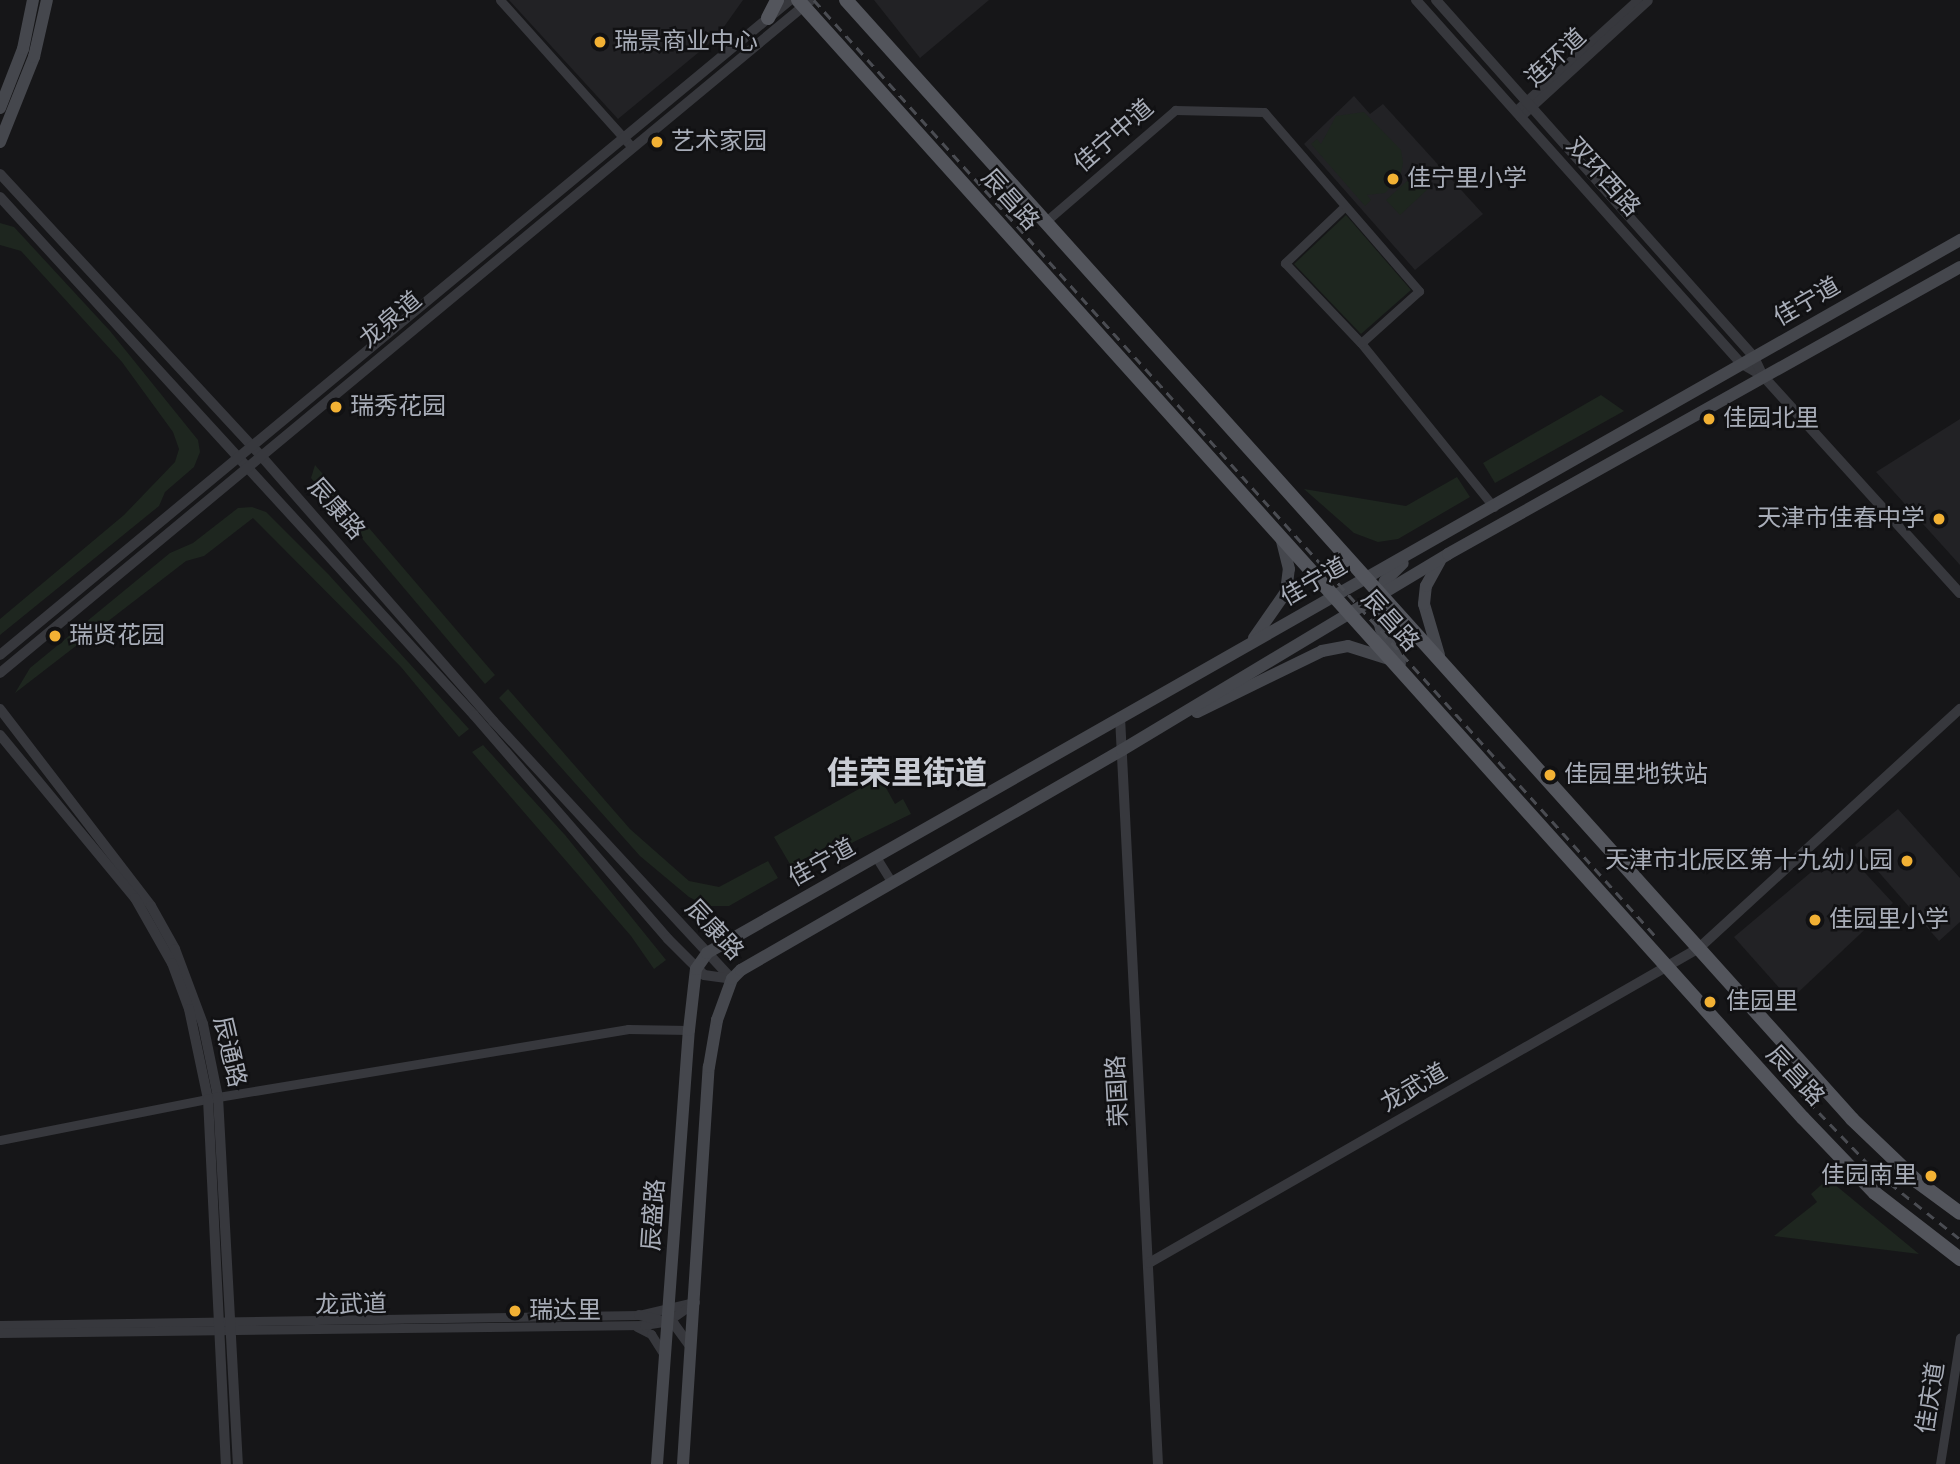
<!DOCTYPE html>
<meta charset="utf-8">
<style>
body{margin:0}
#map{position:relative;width:1960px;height:1464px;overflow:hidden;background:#161618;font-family:"DejaVu Sans","Noto Sans SC",sans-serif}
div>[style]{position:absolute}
.built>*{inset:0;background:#222225}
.green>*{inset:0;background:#1e261f}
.minor>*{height:9px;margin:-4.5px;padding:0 4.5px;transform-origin:4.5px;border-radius:4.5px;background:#37383d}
.tertiary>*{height:10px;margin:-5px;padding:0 5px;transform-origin:5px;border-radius:5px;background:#37383d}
.secondary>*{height:12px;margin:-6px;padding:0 6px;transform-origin:6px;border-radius:6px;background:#45474d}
.primary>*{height:14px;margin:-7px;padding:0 7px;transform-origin:7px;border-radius:7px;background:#53555c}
.rail>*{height:2.5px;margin-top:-1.25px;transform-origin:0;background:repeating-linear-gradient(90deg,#4a4c52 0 9px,transparent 0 16px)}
.dots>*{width:19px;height:19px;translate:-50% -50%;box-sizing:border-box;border:4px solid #111113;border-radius:50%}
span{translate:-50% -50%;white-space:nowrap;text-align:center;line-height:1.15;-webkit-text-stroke:5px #111113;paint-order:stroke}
.poi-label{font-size:24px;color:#a8adb8}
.left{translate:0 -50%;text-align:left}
.right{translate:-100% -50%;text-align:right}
.street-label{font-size:24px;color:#a8adb8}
.district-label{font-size:32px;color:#c9ccd4;font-weight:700}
</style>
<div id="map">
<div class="built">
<div style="clip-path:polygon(509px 0,743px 0,716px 38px,618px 119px)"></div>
<div style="clip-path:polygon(874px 0,989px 0,920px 58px)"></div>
<div style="clip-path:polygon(1354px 96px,1370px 114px,1383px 104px,1483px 214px,1415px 270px,1304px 144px)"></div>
<div style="clip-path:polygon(1960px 419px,1960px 565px,1876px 472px)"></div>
<div style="clip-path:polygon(1898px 809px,1960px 878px,1960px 922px,1939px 941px,1855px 845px)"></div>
<div style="clip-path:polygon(1841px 847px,1893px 903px,1790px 1000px,1734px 937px)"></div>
</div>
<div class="green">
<div style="clip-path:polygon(1364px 112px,1401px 150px,1403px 163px,1400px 177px,1385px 193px,1367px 195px,1371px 200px,1365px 206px,1311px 144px,1317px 139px,1321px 144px,1336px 116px)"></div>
<div style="clip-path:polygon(1415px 174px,1429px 188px,1400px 215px,1386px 200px)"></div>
<div style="clip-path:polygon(1346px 215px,1411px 290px,1361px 334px,1294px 264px)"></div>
<div style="clip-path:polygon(0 223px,14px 227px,110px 331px,198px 440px,200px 452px,194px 467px,165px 492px,159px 506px,0 635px,0 619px,124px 515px,175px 462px,179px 449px,173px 432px,122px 362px,21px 251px,0 245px)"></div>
<div style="clip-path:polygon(1601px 395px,1624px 411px,1495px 483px,1483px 463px)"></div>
<div style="clip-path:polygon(315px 465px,495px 675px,485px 684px,311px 478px)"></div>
<div style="clip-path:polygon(1457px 477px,1470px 497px,1398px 539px,1378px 542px,1354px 533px,1304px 489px,1406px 506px)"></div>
<div style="clip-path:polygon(252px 507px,266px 512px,329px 575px,469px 729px,459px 737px,401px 667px,253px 518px,204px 556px,186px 561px,15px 693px,30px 668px,170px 553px,193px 543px,238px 508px)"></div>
<div style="clip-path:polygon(508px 689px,630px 829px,689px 881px,719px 887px,768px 861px,778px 878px,729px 906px,707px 906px,689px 897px,640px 856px,499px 698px)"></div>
<div style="clip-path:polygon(483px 745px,565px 835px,666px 960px,654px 969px,631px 936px,472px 752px)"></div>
<div style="clip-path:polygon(880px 777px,895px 804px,903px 799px,911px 814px,794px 871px,774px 837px)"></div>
<div style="clip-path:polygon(1828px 1179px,1919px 1254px,1774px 1236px,1817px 1202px,1811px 1194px)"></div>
</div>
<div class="minor">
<div style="left:500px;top:0;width:198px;rotate:48.1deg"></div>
<div style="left:1515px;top:111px;width:165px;rotate:-42.3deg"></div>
<div style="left:1520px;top:117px;width:173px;rotate:-42.4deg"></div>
<div style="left:1345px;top:206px;width:83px;rotate:136.5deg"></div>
<div style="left:1285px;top:263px;width:110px;rotate:46.5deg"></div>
<div style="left:1361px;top:343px;width:211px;rotate:51deg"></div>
<div style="left:1045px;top:222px;width:172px;rotate:-40.7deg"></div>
<div style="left:1175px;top:110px;width:89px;rotate:1.3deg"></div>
<div style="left:1264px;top:112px;width:237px;rotate:49.1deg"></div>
<div style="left:1419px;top:291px;width:78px;rotate:138.1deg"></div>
<div style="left:876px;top:857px;width:28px;rotate:58deg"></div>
<div style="left:0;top:1140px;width:222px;rotate:-11.2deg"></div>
<div style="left:218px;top:1097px;width:416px;rotate:-9.4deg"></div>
<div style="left:628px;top:1029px;width:61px;rotate:0.9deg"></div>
<div style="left:0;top:1325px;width:639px;rotate:-0.9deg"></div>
<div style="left:639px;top:1315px;width:57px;rotate:-13.3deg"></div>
<div style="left:637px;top:1327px;width:16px;rotate:27deg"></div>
<div style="left:651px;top:1334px;width:22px;rotate:58deg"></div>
<div style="left:0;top:1333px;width:644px;rotate:-0.71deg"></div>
<div style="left:644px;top:1325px;width:24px;rotate:-9deg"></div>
<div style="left:668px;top:1321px;width:33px;rotate:-35deg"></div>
<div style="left:1940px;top:1464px;width:128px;rotate:-81deg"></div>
</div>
<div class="tertiary">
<div style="left:1416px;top:0;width:489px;rotate:48.2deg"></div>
<div style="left:1742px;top:364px;width:24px;rotate:30deg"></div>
<div style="left:1436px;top:0;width:478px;rotate:48.3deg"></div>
<div style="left:1754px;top:357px;width:21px;rotate:65deg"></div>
<div style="left:1763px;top:376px;width:293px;rotate:47.8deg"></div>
<div style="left:0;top:174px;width:386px;rotate:47.2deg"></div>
<div style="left:262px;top:457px;width:351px;rotate:48.8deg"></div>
<div style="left:493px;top:721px;width:352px;rotate:47.2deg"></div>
<div style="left:0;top:197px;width:702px;rotate:47.54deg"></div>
<div style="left:474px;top:715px;width:296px;rotate:49.1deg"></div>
<div style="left:668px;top:939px;width:51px;rotate:45deg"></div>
<div style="left:704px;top:975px;width:28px;rotate:8deg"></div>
<div style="left:0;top:655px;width:1026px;rotate:-39.66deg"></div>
<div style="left:0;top:673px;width:1054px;rotate:-39.69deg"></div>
<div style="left:0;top:709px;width:248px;rotate:52.5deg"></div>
<div style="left:151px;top:906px;width:49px;rotate:60.8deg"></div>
<div style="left:175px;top:949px;width:80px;rotate:69.5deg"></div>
<div style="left:203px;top:1024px;width:75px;rotate:78.4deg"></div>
<div style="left:218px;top:1097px;width:368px;rotate:86.9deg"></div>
<div style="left:1120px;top:717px;width:748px;rotate:87.09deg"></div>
<div style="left:0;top:735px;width:212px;rotate:50.4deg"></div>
<div style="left:135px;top:898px;width:75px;rotate:60.4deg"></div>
<div style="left:172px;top:963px;width:49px;rotate:69.7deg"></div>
<div style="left:189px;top:1009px;width:92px;rotate:78.1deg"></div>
<div style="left:208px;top:1099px;width:365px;rotate:87.2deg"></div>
<div style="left:1149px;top:1263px;width:634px;rotate:-29.8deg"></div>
<div style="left:1699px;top:948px;width:354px;rotate:-42.5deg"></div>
<div style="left:639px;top:1315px;width:36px;rotate:14deg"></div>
<div style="left:674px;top:1324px;width:27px;rotate:54deg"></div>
</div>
<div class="secondary">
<div style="left:0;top:108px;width:63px;rotate:-68.7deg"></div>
<div style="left:23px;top:49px;width:50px;rotate:-78.5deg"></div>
<div style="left:0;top:142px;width:92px;rotate:-68.2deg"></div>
<div style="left:34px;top:57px;width:58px;rotate:-77.2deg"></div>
<div style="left:1254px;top:638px;width:56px;rotate:-55.2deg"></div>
<div style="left:1286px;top:592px;width:23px;rotate:-83deg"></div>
<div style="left:1289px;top:569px;width:32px;rotate:-104deg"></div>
<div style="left:1439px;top:655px;width:53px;rotate:-106.4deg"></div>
<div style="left:1424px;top:604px;width:18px;rotate:-84deg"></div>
<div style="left:1426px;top:586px;width:29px;rotate:-61deg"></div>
<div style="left:1400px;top:663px;width:39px;rotate:-119deg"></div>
<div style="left:1381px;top:629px;width:22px;rotate:-103deg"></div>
<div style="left:1376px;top:608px;width:28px;rotate:-72deg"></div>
<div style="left:1385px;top:581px;width:25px;rotate:-45deg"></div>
<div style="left:1197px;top:712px;width:139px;rotate:-26deg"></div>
<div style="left:1322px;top:651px;width:26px;rotate:-11deg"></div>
<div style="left:1348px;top:646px;width:43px;rotate:17.6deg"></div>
<div style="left:657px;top:1464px;width:435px;rotate:-85.8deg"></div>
<div style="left:689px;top:1030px;width:61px;rotate:-83.5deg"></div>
<div style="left:696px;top:969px;width:19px;rotate:-55deg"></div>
<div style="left:707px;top:953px;width:1442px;rotate:-29.64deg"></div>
<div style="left:683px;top:1464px;width:398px;rotate:-86.3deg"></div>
<div style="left:709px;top:1067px;width:48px;rotate:-80.3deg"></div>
<div style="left:717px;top:1020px;width:44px;rotate:-69.9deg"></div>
<div style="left:732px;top:979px;width:13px;rotate:-45deg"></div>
<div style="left:741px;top:970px;width:440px;rotate:-30deg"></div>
<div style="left:1122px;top:750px;width:380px;rotate:-31deg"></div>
<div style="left:1448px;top:554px;width:587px;rotate:-29.27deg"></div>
</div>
<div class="primary">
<div style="left:798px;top:0;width:1503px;rotate:48.05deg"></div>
<div style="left:1803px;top:1118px;width:104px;rotate:46.2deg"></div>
<div style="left:1875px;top:1193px;width:108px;rotate:37.8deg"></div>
<div style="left:846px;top:0;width:1505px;rotate:48.04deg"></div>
<div style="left:1852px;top:1119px;width:91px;rotate:43.7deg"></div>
<div style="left:1918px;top:1182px;width:52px;rotate:36.4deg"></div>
<div style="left:768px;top:18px;width:20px;rotate:-63deg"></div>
</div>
<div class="rail">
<div style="left:814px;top:0;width:1263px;rotate:48.05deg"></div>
<div style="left:1786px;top:1078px;width:132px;rotate:46.2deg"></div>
<div style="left:1877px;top:1173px;width:106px;rotate:38.5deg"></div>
</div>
<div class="dots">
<div style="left:600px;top:42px;background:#f2b134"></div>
<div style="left:657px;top:142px;background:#f2b134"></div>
<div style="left:1393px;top:179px;background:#f2b134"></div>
<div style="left:336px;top:407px;background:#f2b134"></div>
<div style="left:1709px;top:419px;background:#f2b134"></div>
<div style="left:1939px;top:519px;background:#f2b134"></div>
<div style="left:55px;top:636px;background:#f2b134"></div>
<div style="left:1550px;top:775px;background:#f2b134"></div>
<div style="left:1907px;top:861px;background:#f2b134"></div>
<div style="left:1815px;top:920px;background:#f2b134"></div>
<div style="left:1710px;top:1002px;background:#f2b134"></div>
<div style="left:1931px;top:1176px;background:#f2b134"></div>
<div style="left:515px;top:1311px;background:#f2b134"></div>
</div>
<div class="poi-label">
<span class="left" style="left:614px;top:42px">瑞景商业中心</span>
<span class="left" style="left:671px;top:142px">艺术家园</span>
<span class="left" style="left:1407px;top:179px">佳宁里小学</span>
<span class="left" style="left:350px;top:407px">瑞秀花园</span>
<span class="left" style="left:1723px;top:419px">佳园北里</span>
<span class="right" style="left:1925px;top:519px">天津市佳春中学</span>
<span class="left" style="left:69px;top:636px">瑞贤花园</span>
<span class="left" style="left:1564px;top:775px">佳园里地铁站</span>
<span class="right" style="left:1893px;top:861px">天津市北辰区第十九幼儿园</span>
<span class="left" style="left:1829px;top:920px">佳园里小学</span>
<span class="left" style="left:1726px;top:1002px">佳园里</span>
<span class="right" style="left:1917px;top:1176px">佳园南里</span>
<span class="left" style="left:529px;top:1311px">瑞达里</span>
</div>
<div class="street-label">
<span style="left:1556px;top:58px;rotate:-43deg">连环道</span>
<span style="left:1114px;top:136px;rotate:-41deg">佳宁中道</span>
<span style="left:1603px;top:177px;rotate:48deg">双环西路</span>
<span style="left:1010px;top:200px;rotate:48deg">辰昌路</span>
<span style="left:1807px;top:302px;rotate:-30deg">佳宁道</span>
<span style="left:391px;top:320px;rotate:-40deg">龙泉道</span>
<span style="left:336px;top:509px;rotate:49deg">辰康路</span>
<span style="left:1314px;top:582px;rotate:-30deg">佳宁道</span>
<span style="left:1390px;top:621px;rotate:48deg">辰昌路</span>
<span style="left:822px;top:863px;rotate:-29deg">佳宁道</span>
<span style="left:714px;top:930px;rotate:47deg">辰康路</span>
<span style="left:229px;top:1052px;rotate:77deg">辰通路</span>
<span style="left:1795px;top:1076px;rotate:47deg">辰昌路</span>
<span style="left:1414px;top:1088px;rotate:-30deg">龙武道</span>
<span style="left:1118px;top:1091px;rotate:-93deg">荣国路</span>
<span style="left:654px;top:1215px;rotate:-86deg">辰盛路</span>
<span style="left:351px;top:1305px;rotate:-1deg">龙武道</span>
<span style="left:1931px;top:1398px;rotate:-81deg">佳庆道</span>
</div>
<div class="district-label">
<span style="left:907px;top:773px">佳荣里街道</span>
</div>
</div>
